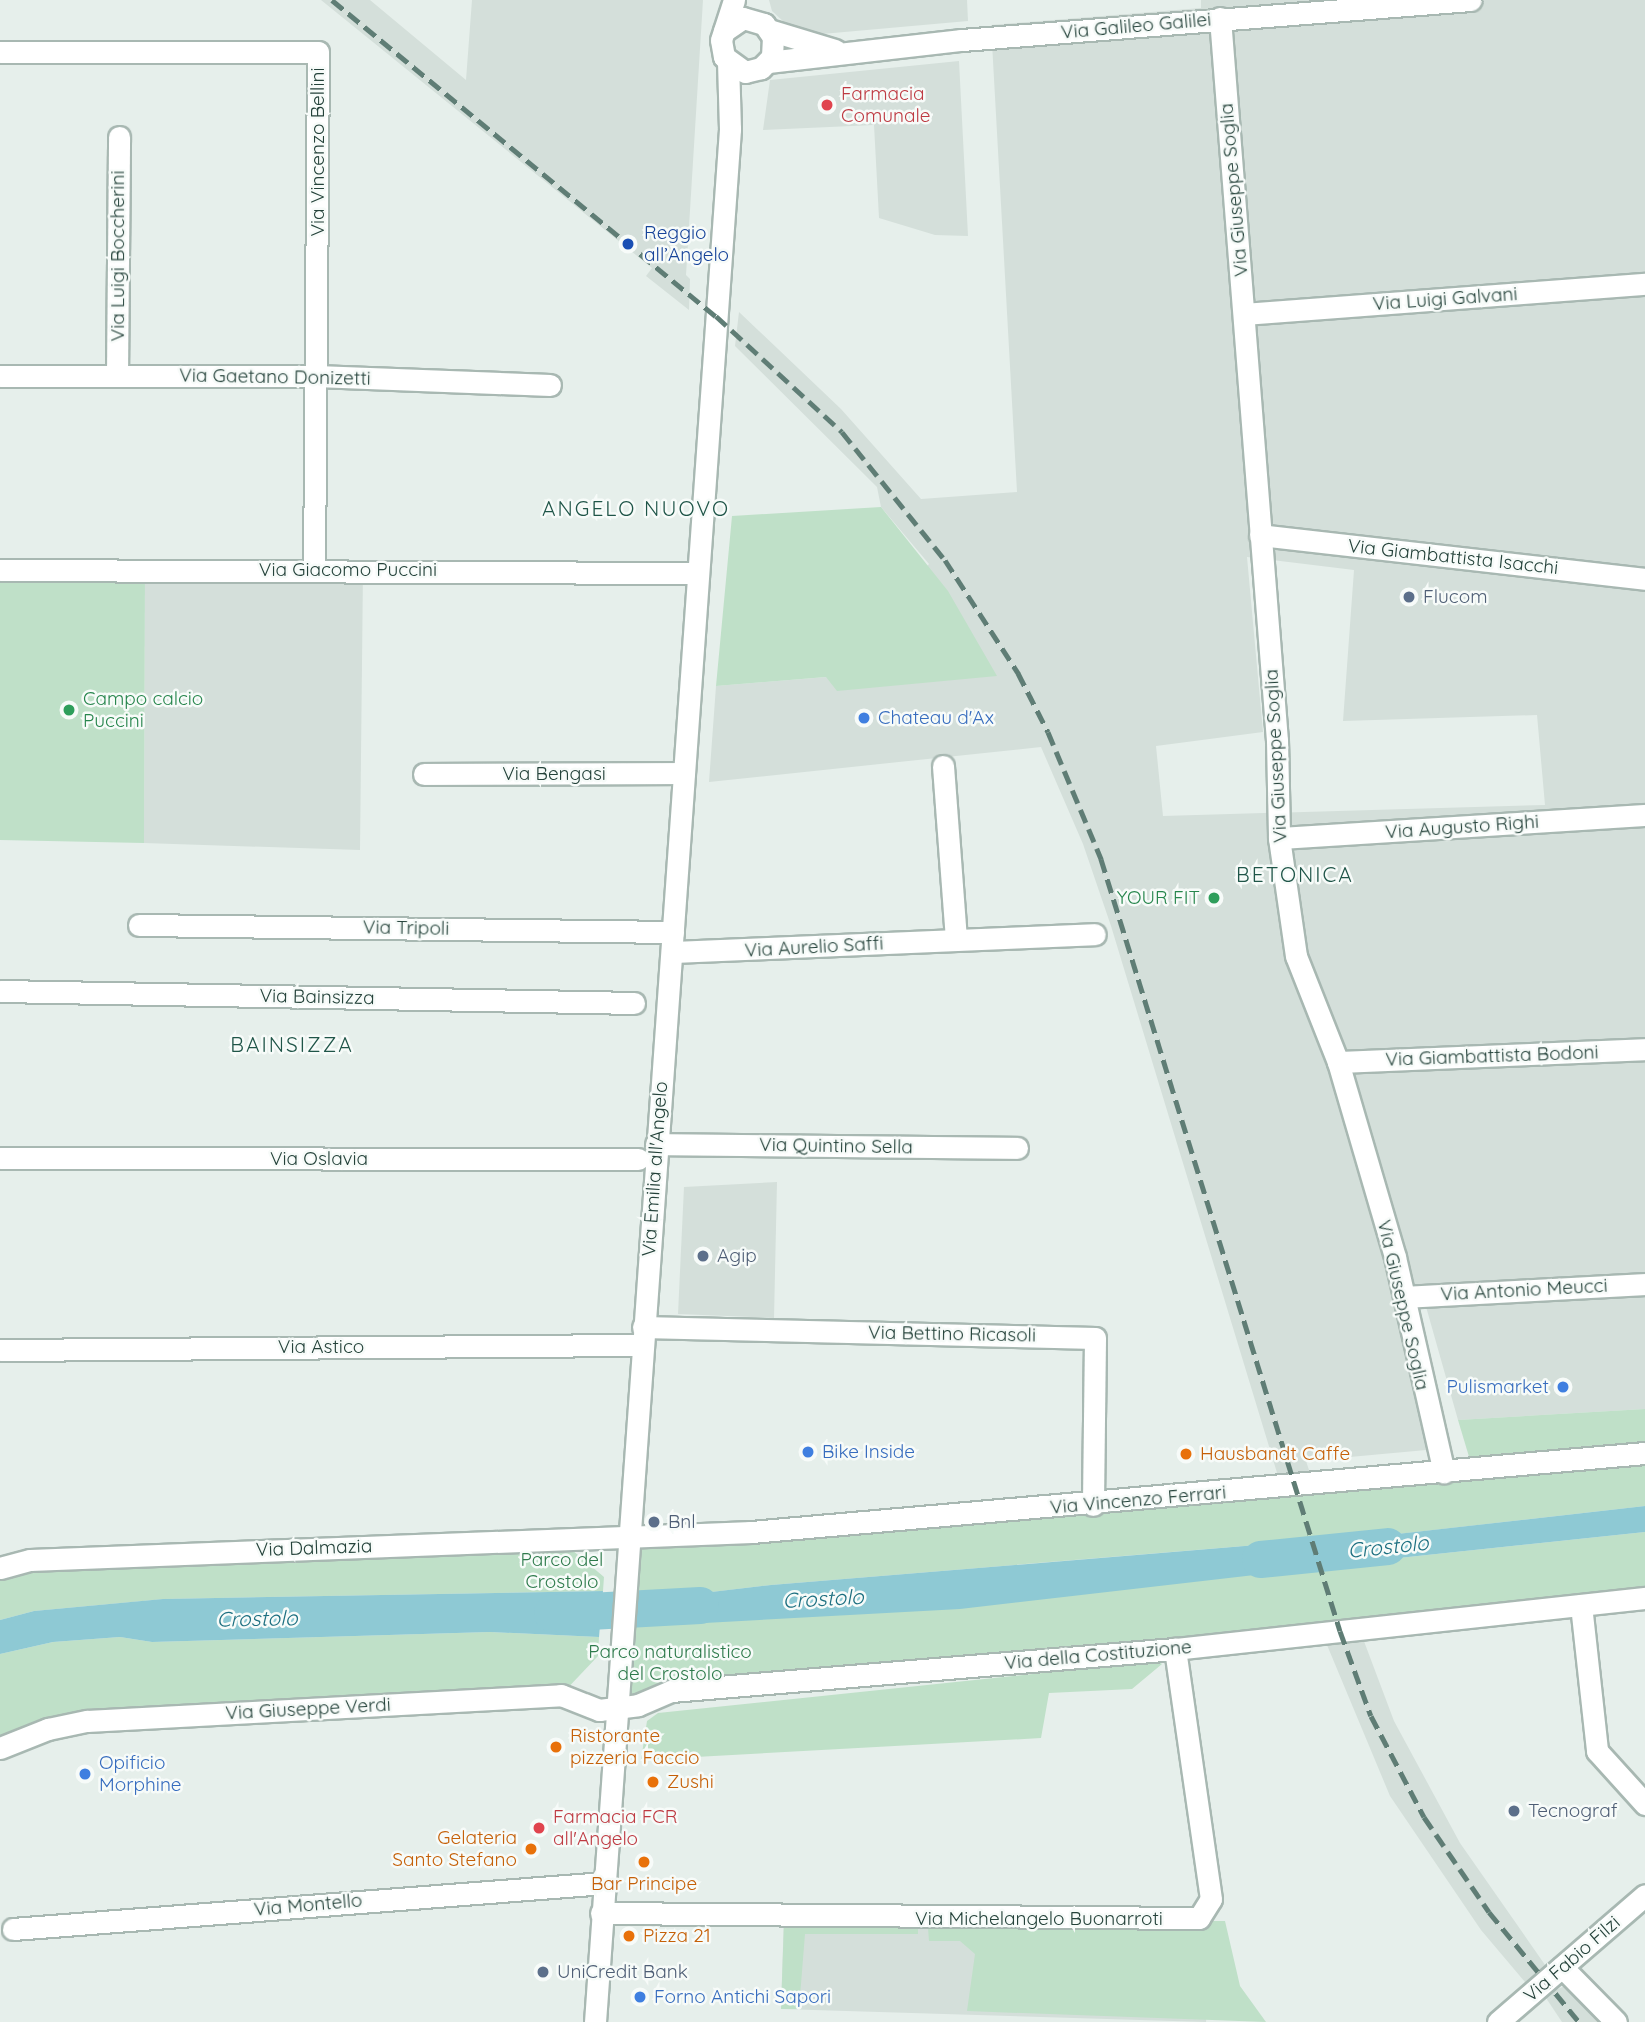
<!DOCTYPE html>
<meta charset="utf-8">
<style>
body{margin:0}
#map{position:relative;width:1645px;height:2022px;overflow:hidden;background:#e6efeb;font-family:Quicksand,sans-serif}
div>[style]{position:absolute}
.built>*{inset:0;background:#d4dfda}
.green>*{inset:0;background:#bfe0c8}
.water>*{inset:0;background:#8ec9d4}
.river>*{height:37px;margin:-18.5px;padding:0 18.5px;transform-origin:18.5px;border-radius:18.5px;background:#8ec9d4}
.roads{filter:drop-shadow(2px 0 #a8b8b2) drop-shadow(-2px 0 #a8b8b2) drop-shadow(0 2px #a8b8b2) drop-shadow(0 -2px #a8b8b2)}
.minor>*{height:21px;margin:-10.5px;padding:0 10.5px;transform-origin:10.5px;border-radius:10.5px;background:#fff}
.tertiary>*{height:21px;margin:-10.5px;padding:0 10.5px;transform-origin:10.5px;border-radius:10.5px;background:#fff}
.secondary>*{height:21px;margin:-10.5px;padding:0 10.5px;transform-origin:10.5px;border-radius:10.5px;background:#fff}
.rail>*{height:5px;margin-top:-2.5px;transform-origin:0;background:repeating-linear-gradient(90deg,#5f7d75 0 14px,transparent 0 21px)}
.dots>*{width:19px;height:19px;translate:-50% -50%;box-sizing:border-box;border:4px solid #f7fbf9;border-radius:50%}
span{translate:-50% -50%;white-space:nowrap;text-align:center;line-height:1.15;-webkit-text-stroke:5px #f7fbf9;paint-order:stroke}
.street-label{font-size:19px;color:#24423a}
.health-label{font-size:19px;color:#be3a42}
.left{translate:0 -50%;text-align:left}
.transit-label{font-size:19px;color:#164399}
.service-label{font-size:19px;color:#4e5e75}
.leisure-label{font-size:19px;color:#27864d}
.right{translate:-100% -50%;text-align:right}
.shop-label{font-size:19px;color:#366cbe}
.food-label{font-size:19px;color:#c56008}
.park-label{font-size:19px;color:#2d7a4b}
.neighbourhood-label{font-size:21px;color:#1f5548;letter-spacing:2px}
.water-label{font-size:21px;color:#1c6f80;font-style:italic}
</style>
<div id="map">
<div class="built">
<div style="clip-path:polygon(321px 0,370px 0,466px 80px,472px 0,703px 0,686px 275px,690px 279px,689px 310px,646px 276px,652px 268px)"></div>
<div style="clip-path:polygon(769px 0,967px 0,968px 21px,822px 34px,785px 23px,772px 11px)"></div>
<div style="clip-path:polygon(evenodd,1201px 0,1645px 0,1645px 1409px,1458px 1420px,1423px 1296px,1404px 1297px,1437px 1449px,1306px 1461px,1311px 1476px,1278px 1476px,1111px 926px,1083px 844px,1041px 747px,709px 782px,716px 686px,827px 677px,929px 564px,881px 507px,877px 487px,735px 346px,739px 312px,841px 409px,921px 499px,1017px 492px,991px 25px,1201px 8px,1201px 0,1247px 557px,1354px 570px,1343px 721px,1537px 715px,1545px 805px,1163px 816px,1156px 746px,1263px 732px,1247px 557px)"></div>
<div style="clip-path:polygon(959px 61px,968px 236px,935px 235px,879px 218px,874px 125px,763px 130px,770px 80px)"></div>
<div style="clip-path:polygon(145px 570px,363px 570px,360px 850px,144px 843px)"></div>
<div style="clip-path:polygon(777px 1182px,774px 1318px,678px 1314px,684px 1187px)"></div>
<div style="clip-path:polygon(1359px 1628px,1394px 1721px,1460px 1843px,1550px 1972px,1530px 1988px,1481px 1930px,1390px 1796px,1322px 1633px)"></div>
<div style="clip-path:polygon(784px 1916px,1211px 1923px,1206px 2022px,781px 2009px)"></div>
<div style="clip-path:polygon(1567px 1985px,1607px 2022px,1562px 2022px,1544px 1995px)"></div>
</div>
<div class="green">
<div style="clip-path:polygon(881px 507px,948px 591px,997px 676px,837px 691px,826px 677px,716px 686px,732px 516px)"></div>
<div style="clip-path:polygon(0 570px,145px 570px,144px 843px,0 840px)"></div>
<div style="clip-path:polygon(1645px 1409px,1645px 1444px,1470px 1460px,1458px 1420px)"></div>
<div style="clip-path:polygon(evenodd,1645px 1453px,1645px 1506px,1336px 1541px,1342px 1564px,1645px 1532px,1645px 1598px,617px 1707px,630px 1536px,1645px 1453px,1306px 1541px,653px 1599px,771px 1585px,1306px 1541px)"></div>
<div style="clip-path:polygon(572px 1550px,604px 1577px,603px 1591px,164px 1599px,34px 1611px,0 1620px,0 1580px,33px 1571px)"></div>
<div style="clip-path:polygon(490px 1632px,599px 1637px,598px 1656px,561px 1695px,87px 1721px,0 1748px,0 1654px,53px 1642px,120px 1637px,152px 1642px)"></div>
<div style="clip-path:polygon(1158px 1661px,1162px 1664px,1132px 1689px,1049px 1693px,1041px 1738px,641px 1760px,647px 1721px,658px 1713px)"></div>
<div style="clip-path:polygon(1225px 1921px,1240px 1986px,1266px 2022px,967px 2011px,975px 1954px,960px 1941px,929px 1941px,928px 1928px,918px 1928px,918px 1934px,805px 1934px,799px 2009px,781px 2009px,784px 1922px)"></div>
</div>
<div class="water">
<div style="clip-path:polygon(1645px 1506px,1645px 1532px,1342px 1564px,1335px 1541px)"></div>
<div style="clip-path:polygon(1307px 1541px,1315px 1568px,960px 1609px,650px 1626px,652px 1599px,771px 1585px)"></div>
<div style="clip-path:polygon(603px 1591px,599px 1637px,490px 1632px,152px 1642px,120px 1637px,53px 1642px,0 1654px,0 1620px,34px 1611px,163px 1599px)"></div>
</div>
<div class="river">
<div style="left:1260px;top:1559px;width:128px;rotate:-5.8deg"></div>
<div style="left:552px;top:1613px;width:148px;rotate:-3.1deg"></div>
</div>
<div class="roads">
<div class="minor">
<div style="left:1220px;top:18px;width:724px;rotate:85.49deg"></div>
<div style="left:1277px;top:740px;width:98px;rotate:88.8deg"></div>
<div style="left:1279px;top:838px;width:119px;rotate:81.8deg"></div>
<div style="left:1296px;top:956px;width:114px;rotate:68.4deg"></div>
<div style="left:1338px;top:1062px;width:203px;rotate:73.7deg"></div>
<div style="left:1395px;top:1257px;width:221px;rotate:77.2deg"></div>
<div style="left:769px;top:30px;width:69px;rotate:16.9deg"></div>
<div style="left:0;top:52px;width:318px"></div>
<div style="left:318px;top:52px;width:517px;rotate:90.44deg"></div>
<div style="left:768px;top:62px;width:195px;rotate:-6.5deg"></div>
<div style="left:962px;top:40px;width:510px;rotate:-4.5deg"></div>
<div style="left:1244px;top:314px;width:402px;rotate:-4.3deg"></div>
<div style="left:117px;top:375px;width:238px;rotate:-89.5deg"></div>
<div style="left:0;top:376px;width:316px"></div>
<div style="left:316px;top:376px;width:234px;rotate:2.2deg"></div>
<div style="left:1260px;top:535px;width:388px;rotate:6.5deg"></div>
<div style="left:0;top:570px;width:697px;rotate:0.25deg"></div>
<div style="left:943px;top:766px;width:174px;rotate:85.7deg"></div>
<div style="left:424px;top:774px;width:260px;rotate:-0.2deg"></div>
<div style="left:1279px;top:838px;width:367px;rotate:-3.6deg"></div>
<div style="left:139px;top:925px;width:534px;rotate:0.75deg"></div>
<div style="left:672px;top:952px;width:423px;rotate:-2.4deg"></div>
<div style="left:0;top:991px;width:634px;rotate:1.08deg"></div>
<div style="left:1338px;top:1062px;width:307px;rotate:-2.4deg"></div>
<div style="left:656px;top:1144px;width:361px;rotate:0.6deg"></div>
<div style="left:0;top:1158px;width:638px;rotate:0.09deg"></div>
<div style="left:1404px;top:1297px;width:241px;rotate:-3.1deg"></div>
<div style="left:643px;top:1327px;width:452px;rotate:1.4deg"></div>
<div style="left:1095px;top:1338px;width:167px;rotate:90.7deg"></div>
<div style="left:0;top:1350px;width:642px;rotate:-0.45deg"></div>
<div style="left:1581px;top:1605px;width:147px;rotate:83.7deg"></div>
<div style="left:1597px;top:1751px;width:72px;rotate:47.8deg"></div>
<div style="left:0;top:1748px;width:52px;rotate:-21.6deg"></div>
<div style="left:48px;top:1729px;width:40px;rotate:-12deg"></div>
<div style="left:87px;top:1721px;width:475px;rotate:-3.1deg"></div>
<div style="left:561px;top:1695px;width:41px;rotate:21.5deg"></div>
<div style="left:599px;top:1710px;width:39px;rotate:-7deg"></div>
<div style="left:638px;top:1705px;width:36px;rotate:-23deg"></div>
<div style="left:671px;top:1691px;width:506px;rotate:-4.76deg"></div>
<div style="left:1175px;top:1649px;width:473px;rotate:-6.2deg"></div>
<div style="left:601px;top:1913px;width:598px;rotate:0.48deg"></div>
<div style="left:1199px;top:1918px;width:22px;rotate:-58deg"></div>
<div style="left:1211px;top:1899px;width:253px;rotate:-98.2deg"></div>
<div style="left:13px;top:1929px;width:593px;rotate:-4.45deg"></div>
<div style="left:1562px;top:1967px;width:77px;rotate:45.5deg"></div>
<div style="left:1498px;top:2022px;width:194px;rotate:-40.8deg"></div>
</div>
<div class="tertiary">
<div style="left:0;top:1568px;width:31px;rotate:-15deg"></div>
<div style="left:30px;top:1560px;width:722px;rotate:-2.22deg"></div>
<div style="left:751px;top:1532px;width:897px;rotate:-5.05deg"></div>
</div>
<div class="secondary">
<div style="left:724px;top:31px;width:23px;rotate:-34deg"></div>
<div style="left:743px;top:18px;width:22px;rotate:16deg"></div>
<div style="left:764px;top:24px;width:16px;rotate:55deg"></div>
<div style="left:773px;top:37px;width:20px;rotate:93deg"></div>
<div style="left:772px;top:57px;width:16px;rotate:135deg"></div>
<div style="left:761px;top:68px;width:16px;rotate:166deg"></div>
<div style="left:745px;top:72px;width:26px;rotate:-144deg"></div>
<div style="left:724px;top:57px;width:17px;rotate:-100deg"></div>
<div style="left:721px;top:40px;width:42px;rotate:-72deg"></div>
<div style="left:595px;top:2022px;width:1898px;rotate:-85.92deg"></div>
<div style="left:730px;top:129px;width:66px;rotate:-91.7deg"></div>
</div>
</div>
<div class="rail">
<div style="left:332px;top:0;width:497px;rotate:39.5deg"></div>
<div style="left:716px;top:316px;width:171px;rotate:42.6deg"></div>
<div style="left:842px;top:432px;width:164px;rotate:51.2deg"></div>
<div style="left:945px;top:560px;width:135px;rotate:57.1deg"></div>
<div style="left:1018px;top:673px;width:66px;rotate:63deg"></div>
<div style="left:1048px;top:732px;width:138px;rotate:67.3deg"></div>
<div style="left:1101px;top:859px;width:808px;rotate:72.8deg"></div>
<div style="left:1340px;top:1631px;width:90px;rotate:70deg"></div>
<div style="left:1371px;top:1716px;width:114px;rotate:62.3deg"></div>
<div style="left:1424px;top:1817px;width:115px;rotate:55.6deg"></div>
<div style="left:1489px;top:1912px;width:142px;rotate:50.7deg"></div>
</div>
<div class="dots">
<div style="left:827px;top:105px;background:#e0444e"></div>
<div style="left:628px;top:244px;background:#1a4fb4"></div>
<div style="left:1409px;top:597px;background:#5c6f8a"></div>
<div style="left:69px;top:710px;background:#2e9e5b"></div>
<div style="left:864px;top:718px;background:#3f7fe0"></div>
<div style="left:1214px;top:898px;background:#2e9e5b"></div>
<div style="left:703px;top:1256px;background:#5c6f8a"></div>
<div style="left:1563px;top:1387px;background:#3f7fe0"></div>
<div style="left:808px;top:1452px;background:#3f7fe0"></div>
<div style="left:1186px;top:1454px;background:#e8710a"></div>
<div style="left:654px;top:1522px;background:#5c6f8a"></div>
<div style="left:556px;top:1747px;background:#e8710a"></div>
<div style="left:85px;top:1774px;background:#3f7fe0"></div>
<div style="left:653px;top:1782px;background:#e8710a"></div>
<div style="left:1514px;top:1811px;background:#5c6f8a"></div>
<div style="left:539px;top:1828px;background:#e0444e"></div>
<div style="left:531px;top:1849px;background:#e8710a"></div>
<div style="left:644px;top:1862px;background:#e8710a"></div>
<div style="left:629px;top:1936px;background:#e8710a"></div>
<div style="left:543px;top:1972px;background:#5c6f8a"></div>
<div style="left:640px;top:1997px;background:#3f7fe0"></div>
</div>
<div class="street-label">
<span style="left:1136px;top:26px;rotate:-5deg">Via Galileo Galilei</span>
<span style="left:318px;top:152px;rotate:-90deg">Via Vincenzo Bellini</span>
<span style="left:1234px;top:190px;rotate:-95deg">Via Giuseppe Soglia</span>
<span style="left:118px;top:256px;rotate:-90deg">Via Luigi Boccherini</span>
<span style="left:1445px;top:299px;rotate:-4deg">Via Luigi Galvani</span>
<span style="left:275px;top:377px;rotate:1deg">Via Gaetano Donizetti</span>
<span style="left:1453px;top:557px;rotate:6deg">Via Giambattista Isacchi</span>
<span style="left:348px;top:570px">Via Giacomo Puccini</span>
<span style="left:1276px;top:756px;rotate:-93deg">Via Giuseppe Soglia</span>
<span style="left:554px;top:774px">Via Bengasi</span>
<span style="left:1462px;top:827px;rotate:-4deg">Via Augusto Righi</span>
<span style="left:406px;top:928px;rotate:1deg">Via Tripoli</span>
<span style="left:814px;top:947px;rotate:-3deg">Via Aurelio Saffi</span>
<span style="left:317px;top:997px;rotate:1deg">Via Bainsizza</span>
<span style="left:1492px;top:1056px;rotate:-2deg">Via Giambattista Bodoni</span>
<span style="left:836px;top:1146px;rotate:1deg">Via Quintino Sella</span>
<span style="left:319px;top:1159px">Via Oslavia</span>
<span style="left:655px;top:1169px;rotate:-86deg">Via Emilia all'Angelo</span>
<span style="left:1524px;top:1290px;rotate:-3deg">Via Antonio Meucci</span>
<span style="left:1403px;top:1305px;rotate:77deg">Via Giuseppe Soglia</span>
<span style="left:952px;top:1334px;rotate:1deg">Via Bettino Ricasoli</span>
<span style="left:321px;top:1347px">Via Astico</span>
<span style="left:1138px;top:1500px;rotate:-5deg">Via Vincenzo Ferrari</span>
<span style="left:314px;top:1548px;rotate:-2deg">Via Dalmazia</span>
<span style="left:1098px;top:1655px;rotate:-5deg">Via della Costituzione</span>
<span style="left:308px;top:1709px;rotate:-3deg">Via Giuseppe Verdi</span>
<span style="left:308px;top:1905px;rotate:-5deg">Via Montello</span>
<span style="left:1039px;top:1919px">Via Michelangelo Buonarroti</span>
<span style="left:1572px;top:1959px;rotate:-41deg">Via Fabio Filzi</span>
</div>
<div class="health-label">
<span class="left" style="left:841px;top:105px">Farmacia<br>Comunale</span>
<span class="left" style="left:553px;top:1828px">Farmacia FCR<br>all'Angelo</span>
</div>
<div class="transit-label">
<span class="left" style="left:644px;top:244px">Reggio<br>all’Angelo</span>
</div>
<div class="service-label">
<span class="left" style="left:1423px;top:597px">Flucom</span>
<span class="left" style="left:717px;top:1256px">Agip</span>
<span class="left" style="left:668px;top:1522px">Bnl</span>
<span class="left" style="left:1528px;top:1811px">Tecnograf</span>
<span class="left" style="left:557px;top:1972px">UniCredit Bank</span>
</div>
<div class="leisure-label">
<span class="left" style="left:83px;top:710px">Campo calcio<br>Puccini</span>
<span class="right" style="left:1200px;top:898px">YOUR FIT</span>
</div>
<div class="shop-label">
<span class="left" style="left:878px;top:718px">Chateau d'Ax</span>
<span class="right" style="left:1549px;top:1387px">Pulismarket</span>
<span class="left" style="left:822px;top:1452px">Bike Inside</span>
<span class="left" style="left:99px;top:1774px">Opificio<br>Morphine</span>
<span class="left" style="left:654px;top:1997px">Forno Antichi Sapori</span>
</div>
<div class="food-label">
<span class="left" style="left:1200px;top:1454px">Hausbandt Caffe</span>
<span class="left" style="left:570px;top:1747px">Ristorante<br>pizzeria Faccio</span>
<span class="left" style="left:667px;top:1782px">Zushi</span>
<span class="right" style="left:517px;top:1849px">Gelateria<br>Santo Stefano</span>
<span style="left:644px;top:1884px">Bar Principe</span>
<span class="left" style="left:643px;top:1936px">Pizza 21</span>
</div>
<div class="park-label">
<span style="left:562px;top:1571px">Parco del<br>Crostolo</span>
<span style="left:670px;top:1663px">Parco naturalistico<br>del Crostolo</span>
</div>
<div class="neighbourhood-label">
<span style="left:636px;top:508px">ANGELO NUOVO</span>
<span style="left:1295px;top:874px">BETONICA</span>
<span style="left:292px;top:1044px">BAINSIZZA</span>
</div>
<div class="water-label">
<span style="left:1388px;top:1546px;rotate:-6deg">Crostolo</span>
<span style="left:823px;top:1598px;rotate:-3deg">Crostolo</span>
<span style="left:257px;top:1618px;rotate:-1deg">Crostolo</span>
</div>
</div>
